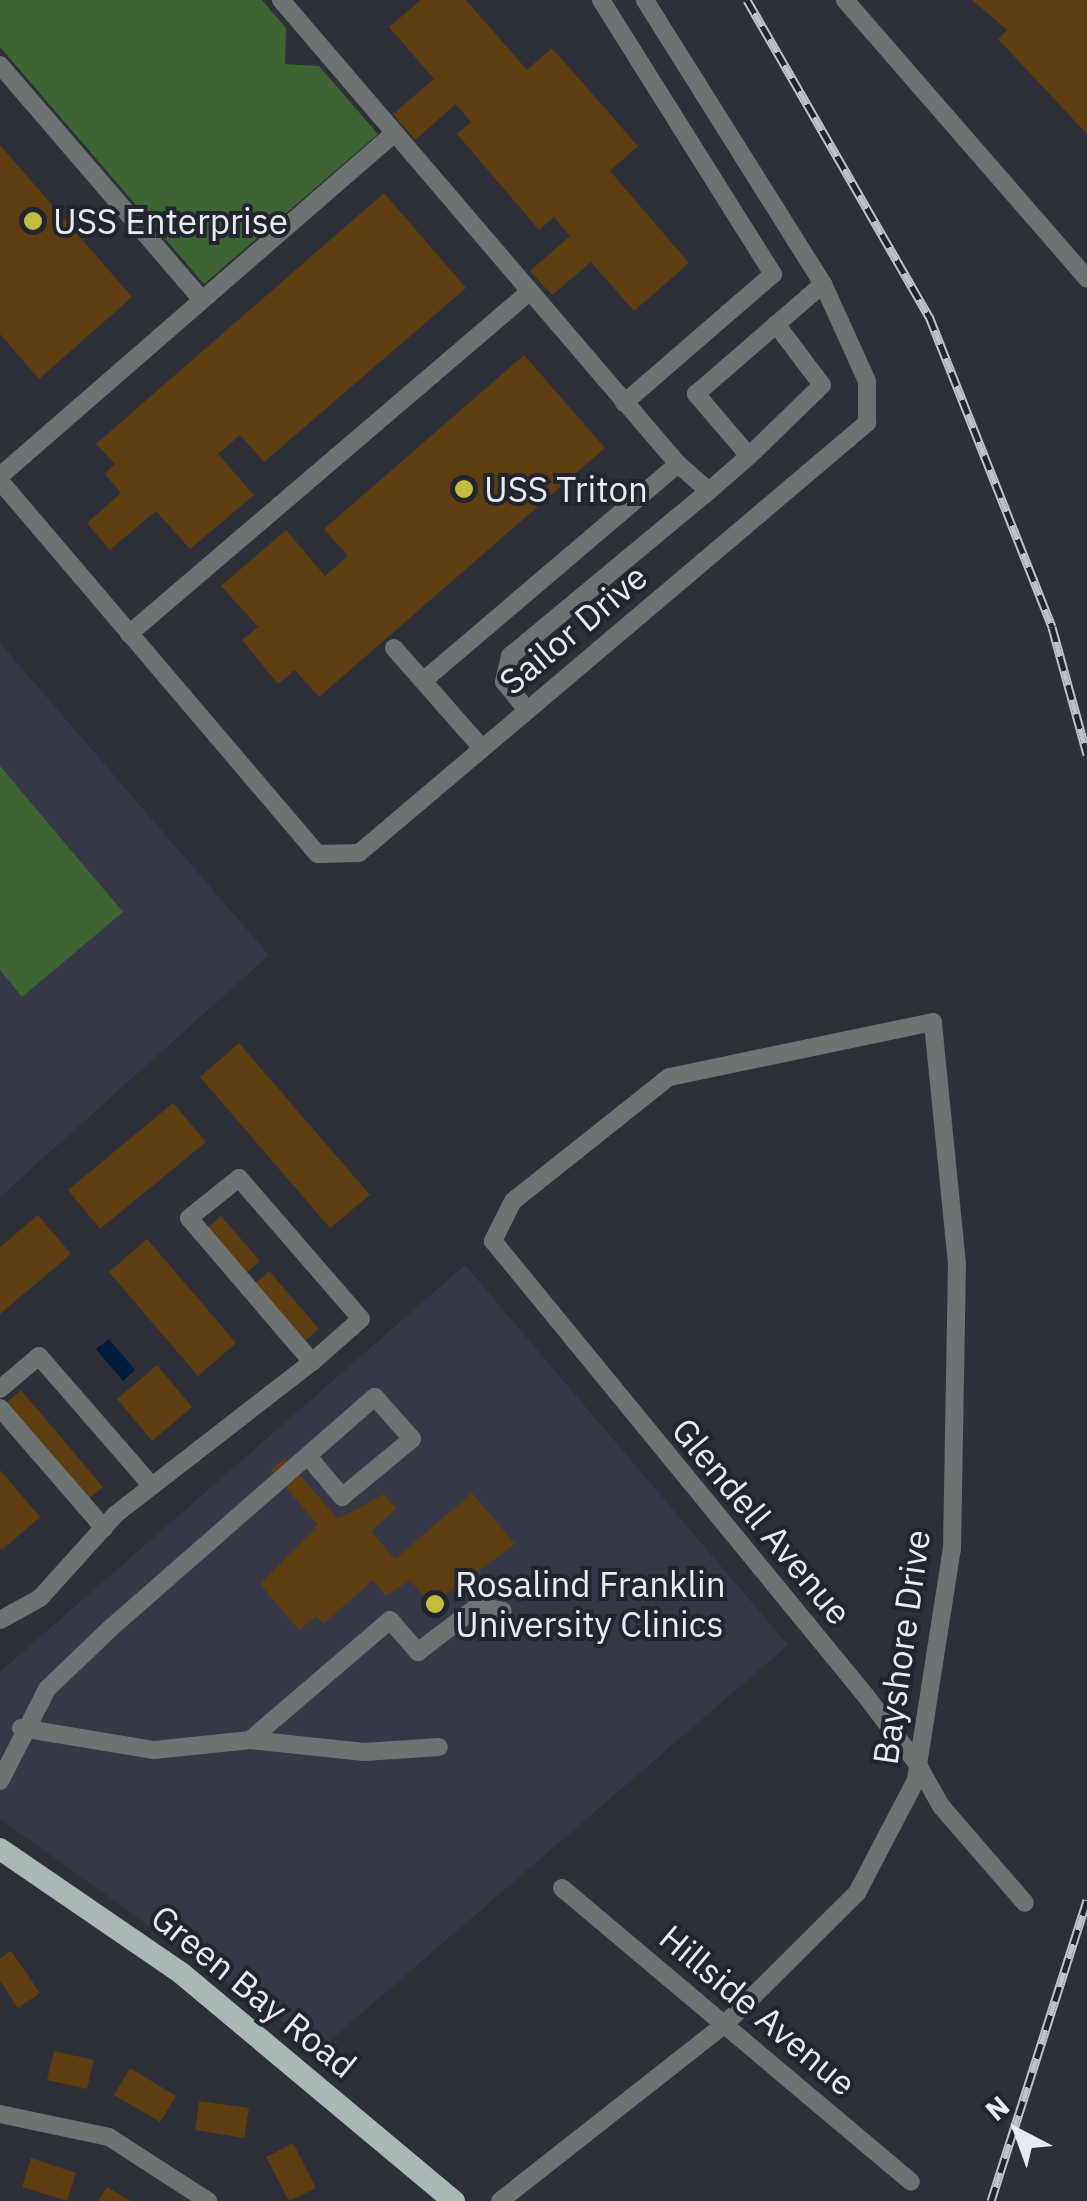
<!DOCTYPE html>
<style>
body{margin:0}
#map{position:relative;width:1087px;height:2201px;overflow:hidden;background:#2d2f39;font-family:"IBM Plex Sans",sans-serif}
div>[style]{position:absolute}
.built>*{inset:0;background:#363847}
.green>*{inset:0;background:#3d6432}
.water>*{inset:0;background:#001a3c}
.building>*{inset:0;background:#5e3e10}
.minor>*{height:18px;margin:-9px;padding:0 9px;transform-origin:9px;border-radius:9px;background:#6d7373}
.major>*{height:22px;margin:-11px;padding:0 11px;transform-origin:11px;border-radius:11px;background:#a9b7b5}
.rail>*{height:9px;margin-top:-4.5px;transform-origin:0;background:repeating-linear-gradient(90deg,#23252e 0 15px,#c0c1c9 0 30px);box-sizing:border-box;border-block:2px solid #c0c1c9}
.dots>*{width:28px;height:28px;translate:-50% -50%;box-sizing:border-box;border:5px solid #23252e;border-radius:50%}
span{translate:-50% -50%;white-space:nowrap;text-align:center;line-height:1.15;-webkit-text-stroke:8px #23252e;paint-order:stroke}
.poi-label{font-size:35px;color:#eaebf2}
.left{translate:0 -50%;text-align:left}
.street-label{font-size:35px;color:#eaebf2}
.north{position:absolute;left:967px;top:2081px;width:100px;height:100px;-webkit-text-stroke:8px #23252e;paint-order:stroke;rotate:319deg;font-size:28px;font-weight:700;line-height:40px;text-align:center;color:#eaebf2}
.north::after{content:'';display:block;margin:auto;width:35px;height:45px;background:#eaebf2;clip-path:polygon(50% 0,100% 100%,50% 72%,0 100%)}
</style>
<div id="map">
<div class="built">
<div style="clip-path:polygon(0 643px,269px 955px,0 1197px)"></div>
<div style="clip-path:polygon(465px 1265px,788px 1645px,320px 2049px,0 1819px,0 1672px)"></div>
</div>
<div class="green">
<div style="clip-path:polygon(0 0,262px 0,286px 28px,285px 64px,319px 66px,378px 134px,204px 284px,0 47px)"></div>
<div style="clip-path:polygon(0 766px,123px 912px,22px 997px,0 970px)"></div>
</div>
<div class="water">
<div style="clip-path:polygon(109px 1339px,135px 1370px,123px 1381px,96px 1349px)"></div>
</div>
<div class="building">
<div style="clip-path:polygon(421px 0,466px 0,527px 70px,552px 48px,638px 146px,610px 171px,689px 263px,634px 311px,591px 262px,552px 295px,530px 271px,570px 236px,554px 217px,539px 230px,457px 134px,471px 122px,456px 104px,415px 140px,393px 114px,434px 79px,389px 27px)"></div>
<div style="clip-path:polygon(972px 0,1087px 0,1087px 134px,998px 39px,1007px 30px)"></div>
<div style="clip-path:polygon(0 145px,132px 297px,39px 379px,0 334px)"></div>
<div style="clip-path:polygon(384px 193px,466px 288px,264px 462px,240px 435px,218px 454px,254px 495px,190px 549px,156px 511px,110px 550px,87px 523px,121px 493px,105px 474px,115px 464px,96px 444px)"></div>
<div style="clip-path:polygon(524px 355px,605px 448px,319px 697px,295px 670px,278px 684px,242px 640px,258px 627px,221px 586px,286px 530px,325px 576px,348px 556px,324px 529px)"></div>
<div style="clip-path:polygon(239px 1043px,370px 1195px,330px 1228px,200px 1077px)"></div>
<div style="clip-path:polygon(173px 1103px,206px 1142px,100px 1229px,68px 1190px)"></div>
<div style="clip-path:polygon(38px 1215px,71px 1254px,0 1314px,0 1247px)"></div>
<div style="clip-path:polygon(221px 1216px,260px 1261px,245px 1274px,207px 1229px)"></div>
<div style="clip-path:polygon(147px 1239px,236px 1343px,198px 1376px,109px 1272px)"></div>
<div style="clip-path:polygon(269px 1271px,319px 1329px,304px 1341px,255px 1284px)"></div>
<div style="clip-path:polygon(157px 1365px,192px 1407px,152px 1441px,117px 1399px)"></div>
<div style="clip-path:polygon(21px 1390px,103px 1487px,88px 1499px,6px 1403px)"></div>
<div style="clip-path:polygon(285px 1458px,338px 1519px,384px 1494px,396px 1509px,371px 1531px,395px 1559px,472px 1493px,515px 1544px,432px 1605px,410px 1580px,386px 1596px,373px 1580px,323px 1624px,316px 1616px,299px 1630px,260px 1584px,318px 1525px,271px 1470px)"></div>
<div style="clip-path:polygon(0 1470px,40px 1517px,2px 1550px,0 1547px)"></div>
<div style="clip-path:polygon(11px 1951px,40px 1993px,18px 2008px,0 1981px,0 1958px)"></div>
<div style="clip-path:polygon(54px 2051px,94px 2060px,87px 2089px,47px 2080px)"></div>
<div style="clip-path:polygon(130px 2068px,176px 2096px,160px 2122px,114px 2095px)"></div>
<div style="clip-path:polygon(199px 2101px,249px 2108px,244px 2138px,195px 2130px)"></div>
<div style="clip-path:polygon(293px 2143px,316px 2188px,289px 2201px,266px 2157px)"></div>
<div style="clip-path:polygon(31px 2158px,76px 2173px,67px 2201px,22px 2187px)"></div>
<div style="clip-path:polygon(107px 2187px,131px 2201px,98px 2201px)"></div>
</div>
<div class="minor">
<div style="left:281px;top:0;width:611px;rotate:49.45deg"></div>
<div style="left:678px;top:464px;width:41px;rotate:41.1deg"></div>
<div style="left:709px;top:491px;width:53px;rotate:-41.2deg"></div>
<div style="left:601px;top:0;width:324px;rotate:57.9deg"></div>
<div style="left:773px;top:274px;width:197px;rotate:139.1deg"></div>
<div style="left:845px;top:0;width:369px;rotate:49deg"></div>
<div style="left:0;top:65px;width:310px;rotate:49.3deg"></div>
<div style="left:776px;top:324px;width:76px;rotate:53deg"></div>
<div style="left:822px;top:385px;width:102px;rotate:135.8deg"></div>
<div style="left:749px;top:456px;width:82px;rotate:-130.5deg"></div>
<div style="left:696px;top:394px;width:168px;rotate:-40.9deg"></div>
<div style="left:0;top:476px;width:518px;rotate:-41.01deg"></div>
<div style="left:0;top:481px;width:490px;rotate:49.6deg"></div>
<div style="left:318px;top:854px;width:41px;rotate:-1.4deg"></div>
<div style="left:359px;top:853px;width:666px;rotate:-40.25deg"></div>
<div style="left:867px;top:423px;width:42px;rotate:-90deg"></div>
<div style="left:867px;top:381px;width:107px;rotate:-114.4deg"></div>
<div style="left:823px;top:284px;width:335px;rotate:-122.1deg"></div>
<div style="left:129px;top:634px;width:525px;rotate:-40.52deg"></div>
<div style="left:394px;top:648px;width:133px;rotate:48.7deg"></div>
<div style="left:423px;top:681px;width:335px;rotate:-40.4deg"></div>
<div style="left:527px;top:710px;width:36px;rotate:-129deg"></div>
<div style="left:504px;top:682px;width:27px;rotate:-77deg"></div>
<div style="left:510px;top:656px;width:259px;rotate:-39.7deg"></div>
<div style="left:239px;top:1178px;width:186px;rotate:49.1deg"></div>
<div style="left:361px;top:1319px;width:65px;rotate:138.7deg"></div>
<div style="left:312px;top:1362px;width:189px;rotate:-130.5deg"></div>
<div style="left:189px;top:1218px;width:64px;rotate:-38.7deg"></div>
<div style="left:0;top:1389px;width:51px;rotate:-40.2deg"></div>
<div style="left:39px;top:1356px;width:171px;rotate:49deg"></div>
<div style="left:0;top:1408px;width:159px;rotate:49.1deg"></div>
<div style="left:0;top:1620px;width:46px;rotate:-28.8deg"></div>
<div style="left:40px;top:1598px;width:113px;rotate:-47.9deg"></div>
<div style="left:116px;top:1514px;width:248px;rotate:-37.8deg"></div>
<div style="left:21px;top:1728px;width:135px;rotate:9.4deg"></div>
<div style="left:154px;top:1750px;width:97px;rotate:-5.9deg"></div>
<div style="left:250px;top:1740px;width:115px;rotate:6deg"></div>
<div style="left:364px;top:1752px;width:75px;rotate:-3.8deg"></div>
<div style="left:250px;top:1740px;width:184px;rotate:-40.6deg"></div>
<div style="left:390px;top:1620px;width:43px;rotate:48.8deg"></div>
<div style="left:418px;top:1652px;width:76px;rotate:-37.5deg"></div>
<div style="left:478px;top:1606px;width:25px;rotate:11deg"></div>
<div style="left:0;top:1781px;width:103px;rotate:-62.9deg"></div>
<div style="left:47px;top:1689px;width:91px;rotate:-43.7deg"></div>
<div style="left:113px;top:1626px;width:348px;rotate:-41.2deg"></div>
<div style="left:375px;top:1397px;width:56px;rotate:48.6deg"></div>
<div style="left:412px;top:1439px;width:91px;rotate:140.4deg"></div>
<div style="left:342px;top:1497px;width:53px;rotate:-129.7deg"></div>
<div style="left:562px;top:1888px;width:456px;rotate:40.1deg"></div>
<div style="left:0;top:2114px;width:111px;rotate:11.9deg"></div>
<div style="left:109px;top:2137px;width:118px;rotate:32.9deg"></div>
<div style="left:500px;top:2201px;width:285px;rotate:-38.2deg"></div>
<div style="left:724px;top:2025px;width:187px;rotate:-44.8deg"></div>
<div style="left:857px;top:1893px;width:127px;rotate:-62.4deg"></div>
<div style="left:916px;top:1780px;width:15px;rotate:-82deg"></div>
<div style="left:918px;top:1765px;width:219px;rotate:-81.1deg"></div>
<div style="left:952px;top:1549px;width:285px;rotate:-89deg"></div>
<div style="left:957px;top:1264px;width:243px;rotate:-95.7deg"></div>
<div style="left:933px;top:1022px;width:270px;rotate:168.2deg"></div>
<div style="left:669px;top:1077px;width:199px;rotate:141.5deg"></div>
<div style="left:513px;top:1201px;width:45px;rotate:116.6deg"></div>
<div style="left:493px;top:1241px;width:588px;rotate:50.66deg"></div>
<div style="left:866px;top:1696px;width:86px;rotate:53deg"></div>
<div style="left:918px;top:1765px;width:47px;rotate:60.7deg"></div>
<div style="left:941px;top:1806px;width:128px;rotate:49.1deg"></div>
</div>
<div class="major">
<div style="left:0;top:1849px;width:219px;rotate:34.4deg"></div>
<div style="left:181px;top:1973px;width:356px;rotate:39.9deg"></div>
</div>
<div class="rail">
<div style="left:747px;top:0;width:365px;rotate:60.1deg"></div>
<div style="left:929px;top:316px;width:334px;rotate:68.4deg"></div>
<div style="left:1052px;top:627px;width:132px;rotate:74.6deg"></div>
<div style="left:991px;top:2201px;width:316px;rotate:-72.3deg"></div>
</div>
<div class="dots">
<div style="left:33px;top:221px;background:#c3bd3e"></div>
<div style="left:464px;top:489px;background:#c3bd3e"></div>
<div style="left:435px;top:1604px;background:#c3bd3e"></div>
</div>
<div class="poi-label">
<span class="left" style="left:53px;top:221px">USS Enterprise</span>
<span class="left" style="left:484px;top:489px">USS Triton</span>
<span class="left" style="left:455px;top:1604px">Rosalind Franklin<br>University Clinics</span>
</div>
<div class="street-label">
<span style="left:573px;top:629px;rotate:-40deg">Sailor Drive</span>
<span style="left:762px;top:1521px;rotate:50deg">Glendell Avenue</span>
<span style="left:901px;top:1647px;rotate:-82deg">Bayshore Drive</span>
<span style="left:254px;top:1991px;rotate:39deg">Green Bay Road</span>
<span style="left:758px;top:2010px;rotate:40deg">Hillside Avenue</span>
</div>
<div class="north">N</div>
</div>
